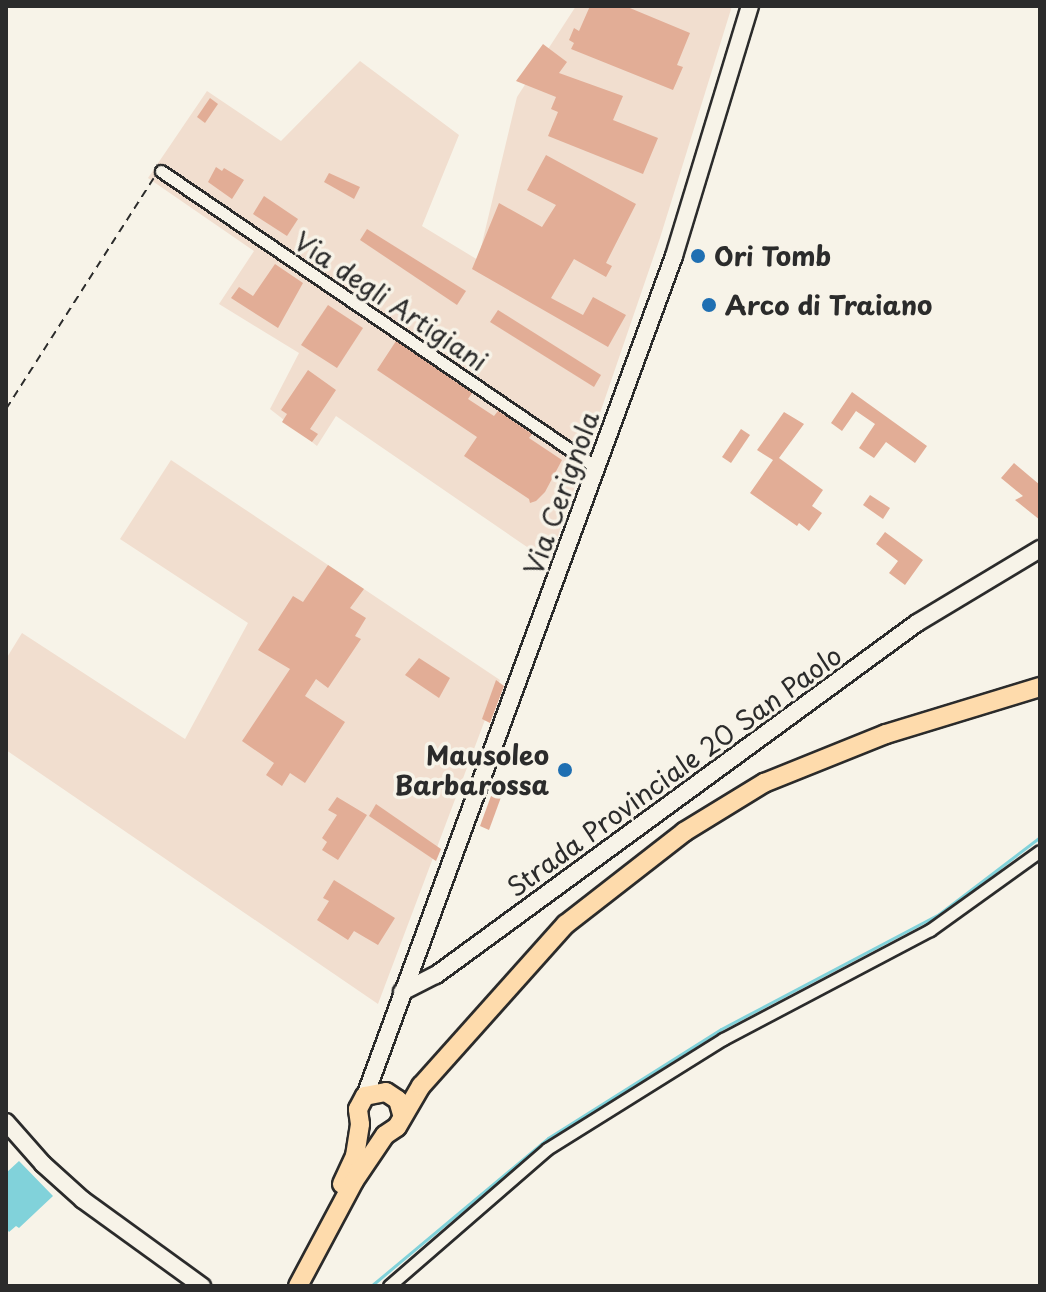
<!DOCTYPE html>
<style>
body{margin:0}
#map{position:relative;width:1046px;height:1292px;overflow:hidden;background:#f7f3e8;font-family:"Playpen Sans",sans-serif}
div>[style]{position:absolute}
.built>*{inset:0;background:#f1decf}
.water>*{inset:0;background:#81d2da}
.stream>*{height:3px;margin:-1.5px;padding:0 1.5px;transform-origin:1.5px;border-radius:1.5px;background:#81d2da}
.building>*{inset:0;background:#e2ad96}
.path>*{height:2px;margin-top:-1px;transform-origin:0;background:repeating-linear-gradient(90deg,#2b2b2b 0 8px,transparent 0 14px)}
.roads{filter:drop-shadow(2px 0 #2b2b2b) drop-shadow(-2px 0 #2b2b2b) drop-shadow(0 2px #2b2b2b) drop-shadow(0 -2px #2b2b2b)}
.street>*{height:11px;margin:-5.5px;padding:0 5.5px;transform-origin:5.5px;border-radius:5.5px;background:#f7f3e8}
.secondary>*{height:16px;margin:-8px;padding:0 8px;transform-origin:8px;border-radius:8px;background:#f7f3e8}
.primary>*{height:18px;margin:-9px;padding:0 9px;transform-origin:9px;border-radius:9px;background:#fedbac}
.dots>*{width:22px;height:22px;translate:-50% -50%;box-sizing:border-box;border:4px solid #f7f3e8;border-radius:50%}
span{translate:-50% -50%;white-space:nowrap;text-align:center;line-height:1.15;-webkit-text-stroke:7px #f7f3e8;paint-order:stroke}
.poi-label{font-size:26px;color:#2b2b2b;font-weight:700}
.left{translate:0 -50%;text-align:left}
.right{translate:-100% -50%;text-align:right}
.street-label{font-size:26px;color:#2b2b2b}
.frame{position:absolute;inset:0;border:8px solid #2b2b2b;pointer-events:none}
</style>
<div id="map">
<div class="built">
<div style="clip-path:polygon(576px 6px,732px 6px,660px 238px,549px 562px,336px 416px,317px 446px,270px 409px,299px 353px,219px 304px,254px 251px,148px 178px,207px 91px,281px 141px,360px 61px,459px 135px,422px 226px,478px 260px,517px 97px)"></div>
<div style="clip-path:polygon(171px 460px,500px 680px,378px 1004px,6px 750px,6px 659px,22px 633px,185px 739px,248px 623px,120px 539px)"></div>
</div>
<div class="water">
<div style="clip-path:polygon(19px 1161px,53px 1196px,19px 1228px,16px 1226px,9px 1232px,6px 1228px,6px 1173px)"></div>
</div>
<div class="stream">
<div style="left:371px;top:1286px;width:231px;rotate:-39.9deg"></div>
<div style="left:548px;top:1138px;width:204px;rotate:-32.2deg"></div>
<div style="left:721px;top:1029px;width:246px;rotate:-27.8deg"></div>
<div style="left:939px;top:914px;width:127px;rotate:-37.3deg"></div>
</div>
<div class="building">
<div style="clip-path:polygon(590px 6px,625px 6px,690px 33px,677px 65px,683px 67px,673px 90px,571px 49px,574px 43px,569px 40px,574px 28px,579px 31px)"></div>
<div style="clip-path:polygon(543px 44px,567px 62px,559px 73px,623px 96px,613px 120px,658px 138px,643px 174px,548px 136px,558px 112px,551px 109px,556px 97px,516px 81px)"></div>
<div style="clip-path:polygon(210px 98px,218px 104px,205px 123px,197px 117px)"></div>
<div style="clip-path:polygon(546px 155px,636px 204px,606px 263px,612px 266px,606px 277px,574px 259px,551px 298px,583px 315px,593px 297px,626px 315px,608px 347px,472px 269px,499px 203px,542px 227px,556px 205px,527px 190px)"></div>
<div style="clip-path:polygon(216px 167px,222px 171px,224px 168px,244px 180px,232px 199px,208px 182px)"></div>
<div style="clip-path:polygon(329px 173px,360px 187px,354px 199px,324px 182px)"></div>
<div style="clip-path:polygon(264px 196px,298px 219px,287px 236px,253px 214px)"></div>
<div style="clip-path:polygon(367px 229px,466px 291px,457px 305px,360px 240px)"></div>
<div style="clip-path:polygon(275px 264px,303px 283px,278px 328px,231px 298px,239px 287px,253px 296px)"></div>
<div style="clip-path:polygon(328px 305px,363px 328px,337px 368px,301px 345px)"></div>
<div style="clip-path:polygon(498px 310px,601px 375px,594px 387px,490px 322px)"></div>
<div style="clip-path:polygon(396px 341px,472px 393px,468px 399px,494px 416px,498px 411px,532px 434px,529px 438px,562px 460px,545px 492px,536px 501px,530px 503px,529px 499px,464px 456px,477px 437px,377px 370px)"></div>
<div style="clip-path:polygon(308px 370px,336px 390px,310px 429px,318px 434px,312px 442px,282px 422px,287px 414px,281px 410px)"></div>
<div style="clip-path:polygon(852px 392px,927px 446px,915px 463px,886px 442px,874px 458px,859px 448px,875px 424px,856px 411px,842px 431px,831px 423px)"></div>
<div style="clip-path:polygon(784px 412px,804px 424px,779px 458px,823px 490px,812px 506px,822px 513px,809px 531px,799px 523px,797px 526px,750px 493px,773px 460px,757px 450px)"></div>
<div style="clip-path:polygon(741px 429px,750px 435px,731px 463px,722px 457px)"></div>
<div style="clip-path:polygon(1014px 463px,1040px 485px,1040px 520px,1015px 500px,1023px 496px,1001px 478px)"></div>
<div style="clip-path:polygon(870px 495px,890px 508px,883px 519px,863px 505px)"></div>
<div style="clip-path:polygon(885px 532px,923px 560px,905px 585px,889px 573px,898px 561px,876px 544px)"></div>
<div style="clip-path:polygon(328px 565px,364px 589px,350px 608px,366px 618px,355px 636px,361px 639px,328px 688px,316px 679px,305px 696px,345px 722px,305px 783px,290px 773px,282px 786px,266px 775px,274px 763px,242px 741px,290px 669px,258px 650px,293px 596px,303px 602px)"></div>
<div style="clip-path:polygon(419px 658px,450px 678px,439px 698px,405px 675px)"></div>
<div style="clip-path:polygon(496px 680px,504px 686px,490px 723px,482px 719px)"></div>
<div style="clip-path:polygon(495px 785px,504px 789px,489px 830px,480px 826px)"></div>
<div style="clip-path:polygon(337px 797px,367px 815px,338px 860px,322px 850px,327px 842px,322px 838px,337px 815px,328px 810px)"></div>
<div style="clip-path:polygon(376px 804px,441px 849px,436px 861px,369px 816px)"></div>
<div style="clip-path:polygon(334px 880px,395px 918px,378px 945px,354px 931px,348px 940px,317px 920px,329px 901px,323px 898px)"></div>
</div>
<div class="path">
<div style="left:6px;top:409px;width:274px;rotate:-57.4deg"></div>
</div>
<div class="roads">
<div class="street">
<div style="left:161px;top:171px;width:528px;rotate:34.26deg"></div>
<div style="left:389px;top:1286px;width:209px;rotate:-40.9deg"></div>
<div style="left:547px;top:1149px;width:208px;rotate:-32deg"></div>
<div style="left:723px;top:1039px;width:234px;rotate:-27.8deg"></div>
<div style="left:930px;top:930px;width:135px;rotate:-35.7deg"></div>
</div>
<div class="secondary">
<div style="left:402px;top:992px;width:38px;rotate:-27deg"></div>
<div style="left:436px;top:975px;width:596px;rotate:-36.2deg"></div>
<div style="left:917px;top:623px;width:144px;rotate:-31deg"></div>
<div style="left:365px;top:1096px;width:895px;rotate:-69.8deg"></div>
<div style="left:674px;top:256px;width:261px;rotate:-73.1deg"></div>
<div style="left:6px;top:1122px;width:56px;rotate:48.6deg"></div>
<div style="left:43px;top:1164px;width:54px;rotate:42deg"></div>
<div style="left:83px;top:1200px;width:147px;rotate:35.9deg"></div>
</div>
<div class="primary">
<div style="left:342px;top:1184px;width:31px;rotate:-65deg"></div>
<div style="left:355px;top:1156px;width:32px;rotate:-81deg"></div>
<div style="left:360px;top:1124px;width:15px;rotate:-98deg"></div>
<div style="left:358px;top:1109px;width:15px;rotate:-62deg"></div>
<div style="left:365px;top:1096px;width:21px;rotate:-11deg"></div>
<div style="left:386px;top:1092px;width:14px;rotate:34deg"></div>
<div style="left:398px;top:1100px;width:15px;rotate:74deg"></div>
<div style="left:298px;top:1286px;width:119px;rotate:-61.9deg"></div>
<div style="left:354px;top:1181px;width:55px;rotate:-56deg"></div>
<div style="left:385px;top:1135px;width:14px;rotate:-34deg"></div>
<div style="left:397px;top:1127px;width:48px;rotate:-59.7deg"></div>
<div style="left:421px;top:1086px;width:217px;rotate:-48.2deg"></div>
<div style="left:566px;top:924px;width:150px;rotate:-37.9deg"></div>
<div style="left:684px;top:832px;width:94px;rotate:-31.5deg"></div>
<div style="left:764px;top:783px;width:131px;rotate:-21.9deg"></div>
<div style="left:886px;top:734px;width:161px;rotate:-17deg"></div>
</div>
</div>
<div class="dots">
<div style="left:698px;top:256px;background:#1f6fb2"></div>
<div style="left:709px;top:305px;background:#1f6fb2"></div>
<div style="left:565px;top:770px;background:#1f6fb2"></div>
</div>
<div class="poi-label">
<span class="left" style="left:714px;top:256px">Ori Tomb</span>
<span class="left" style="left:725px;top:305px">Arco di Traiano</span>
<span class="right" style="left:549px;top:770px">Mausoleo<br>Barbarossa</span>
</div>
<div class="street-label">
<span style="left:391px;top:301px;rotate:34deg">Via degli Artigiani</span>
<span style="left:561px;top:493px;rotate:-70deg">Via Cerignola</span>
<span style="left:674px;top:771px;rotate:-36deg">Strada Provinciale 20 San Paolo</span>
</div>
<div class="frame"></div>
</div>
